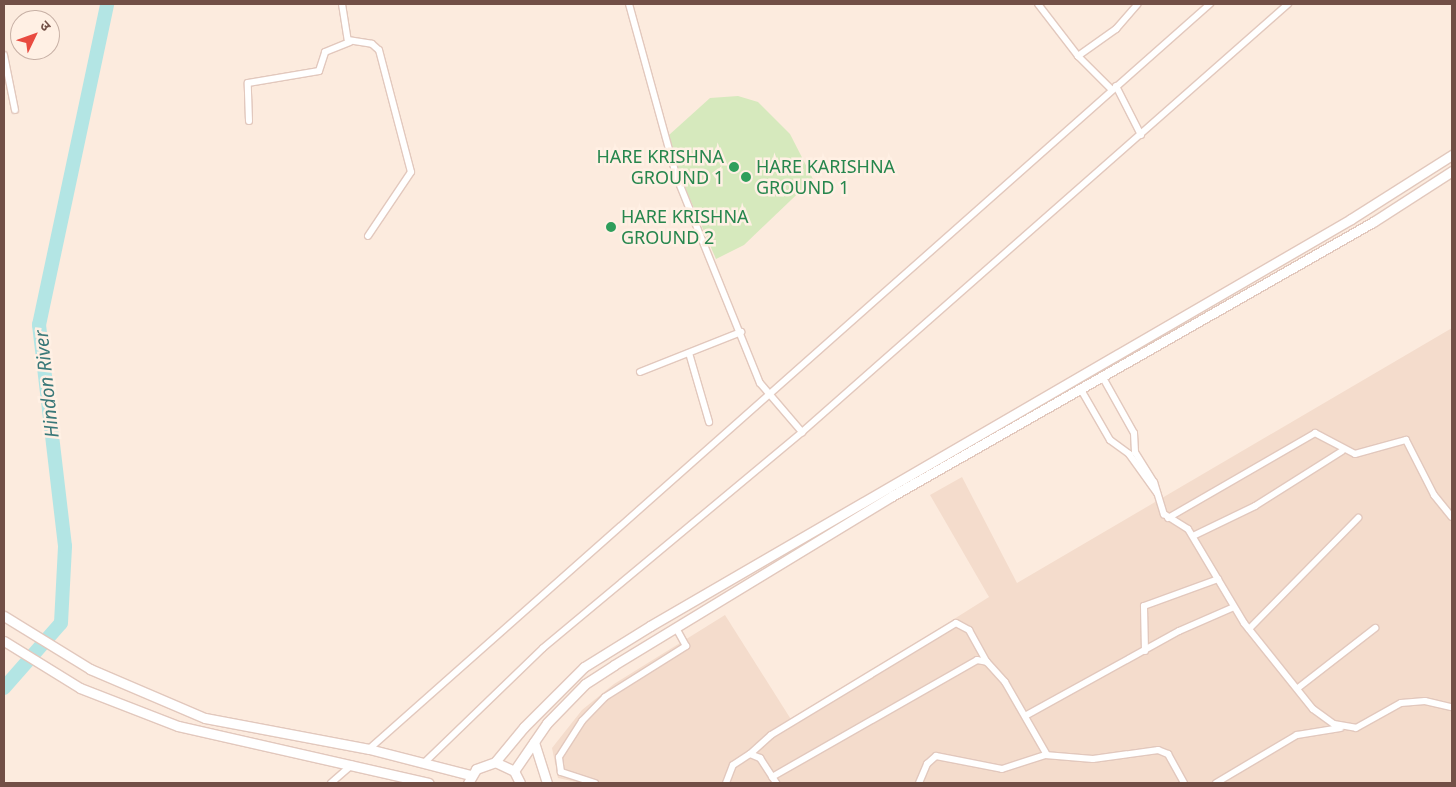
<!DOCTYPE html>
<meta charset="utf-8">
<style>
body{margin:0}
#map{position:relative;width:1456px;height:787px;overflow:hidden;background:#fcebde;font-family:"Noto Sans","Noto Sans Devanagari",sans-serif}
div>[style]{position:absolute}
.residential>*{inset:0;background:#f4dccc}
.green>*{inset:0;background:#d6e9bd}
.river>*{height:14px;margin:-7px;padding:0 7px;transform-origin:7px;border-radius:7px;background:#b3e5e4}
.roads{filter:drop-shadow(1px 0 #e2c8bd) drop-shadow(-1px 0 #e2c8bd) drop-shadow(0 1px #e2c8bd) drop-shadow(0 -1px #e2c8bd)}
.minor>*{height:6px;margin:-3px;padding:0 3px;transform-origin:3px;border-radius:3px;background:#fff}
.tertiary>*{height:9px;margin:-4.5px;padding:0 4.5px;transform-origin:4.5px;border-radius:4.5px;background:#fff}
.dots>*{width:14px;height:14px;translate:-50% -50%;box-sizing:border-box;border:2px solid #fff0e4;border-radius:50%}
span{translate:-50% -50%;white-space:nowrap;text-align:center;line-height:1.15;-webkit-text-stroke:5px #fff0e4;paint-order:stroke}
.leisure-label{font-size:18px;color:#27864d}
.right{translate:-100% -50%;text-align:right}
.left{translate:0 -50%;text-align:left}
.water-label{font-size:19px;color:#3a7878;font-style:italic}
.frame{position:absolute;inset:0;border:5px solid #724f46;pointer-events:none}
.north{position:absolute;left:10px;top:10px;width:50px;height:50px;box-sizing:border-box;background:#fff0e4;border:1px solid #c7b0a5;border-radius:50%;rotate:48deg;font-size:14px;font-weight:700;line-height:20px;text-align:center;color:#724f46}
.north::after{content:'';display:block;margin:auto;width:18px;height:22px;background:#e94b40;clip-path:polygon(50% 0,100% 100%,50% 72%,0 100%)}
</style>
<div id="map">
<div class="residential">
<div style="clip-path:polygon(1452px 328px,1452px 783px,581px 783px,558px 778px,552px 748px,582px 710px,614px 684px,725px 615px,792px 721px,989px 597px,930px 495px,962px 477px,1017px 583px)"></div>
</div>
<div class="green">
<div style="clip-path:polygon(738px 96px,758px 102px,790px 134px,813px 179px,744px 245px,716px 259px,680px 176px,669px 135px,710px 98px)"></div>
</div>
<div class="river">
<div style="left:4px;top:688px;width:86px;rotate:-48.8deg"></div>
<div style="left:61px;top:623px;width:77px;rotate:-87deg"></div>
<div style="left:65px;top:546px;width:223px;rotate:-96.7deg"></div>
<div style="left:39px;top:325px;width:328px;rotate:-78deg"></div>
</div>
<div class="roads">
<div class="minor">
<div style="left:342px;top:4px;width:36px;rotate:81deg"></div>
<div style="left:348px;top:40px;width:24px;rotate:9deg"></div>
<div style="left:372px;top:44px;width:9px;rotate:41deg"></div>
<div style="left:379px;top:50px;width:126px;rotate:75.3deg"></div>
<div style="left:411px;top:172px;width:77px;rotate:123.9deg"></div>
<div style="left:629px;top:4px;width:180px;rotate:74.6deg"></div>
<div style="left:677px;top:178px;width:221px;rotate:68deg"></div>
<div style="left:760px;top:383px;width:65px;rotate:49.4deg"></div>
<div style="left:1038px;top:4px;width:66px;rotate:52.4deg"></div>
<div style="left:1078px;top:56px;width:48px;rotate:45deg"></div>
<div style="left:4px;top:55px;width:56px;rotate:78.7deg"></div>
<div style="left:1078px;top:56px;width:47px;rotate:-35.4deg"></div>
<div style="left:1116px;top:29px;width:33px;rotate:-49deg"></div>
<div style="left:1116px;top:86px;width:55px;rotate:63deg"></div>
<div style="left:249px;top:121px;width:38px;rotate:-92deg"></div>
<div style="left:248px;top:83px;width:72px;rotate:-9.6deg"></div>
<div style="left:319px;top:71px;width:20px;rotate:-72deg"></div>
<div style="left:325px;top:52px;width:27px;rotate:-22deg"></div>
<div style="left:689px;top:353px;width:72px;rotate:73.8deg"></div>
<div style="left:640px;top:372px;width:109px;rotate:-21.6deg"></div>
<div style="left:1102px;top:376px;width:65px;rotate:60.7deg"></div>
<div style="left:1134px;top:433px;width:19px;rotate:87deg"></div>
<div style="left:1135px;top:452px;width:36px;rotate:58deg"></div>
<div style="left:1154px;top:482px;width:34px;rotate:73deg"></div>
<div style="left:1164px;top:514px;width:28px;rotate:32deg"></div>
<div style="left:1188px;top:529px;width:109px;rotate:59.2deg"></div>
<div style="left:1244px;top:623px;width:110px;rotate:51.3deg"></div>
<div style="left:1313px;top:709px;width:26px;rotate:36deg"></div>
<div style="left:1334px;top:724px;width:22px;rotate:10deg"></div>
<div style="left:1356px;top:728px;width:51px;rotate:-29.1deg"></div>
<div style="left:1401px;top:703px;width:24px;rotate:-5deg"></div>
<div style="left:1425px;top:701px;width:28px;rotate:13deg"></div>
<div style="left:1080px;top:388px;width:60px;rotate:60deg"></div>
<div style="left:1110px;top:440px;width:24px;rotate:36deg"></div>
<div style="left:1129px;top:454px;width:48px;rotate:54.3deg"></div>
<div style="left:1168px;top:518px;width:170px;rotate:-30deg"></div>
<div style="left:1315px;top:433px;width:45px;rotate:27.7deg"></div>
<div style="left:1355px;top:454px;width:53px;rotate:-15.4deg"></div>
<div style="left:1406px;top:440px;width:62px;rotate:63deg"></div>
<div style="left:1434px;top:495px;width:28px;rotate:51deg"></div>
<div style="left:1193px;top:536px;width:69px;rotate:-25.8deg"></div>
<div style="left:1255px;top:506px;width:103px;rotate:-32.3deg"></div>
<div style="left:1249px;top:629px;width:156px;rotate:-45.5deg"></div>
<div style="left:1145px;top:651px;width:45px;rotate:-91.3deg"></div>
<div style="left:1144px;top:606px;width:79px;rotate:-20deg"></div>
<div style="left:1298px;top:688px;width:98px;rotate:-37.9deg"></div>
<div style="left:1025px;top:716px;width:176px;rotate:-28.9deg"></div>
<div style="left:1179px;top:631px;width:60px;rotate:-23.6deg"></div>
<div style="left:369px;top:749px;width:1124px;rotate:-41.54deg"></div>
<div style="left:750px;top:754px;width:28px;rotate:-42deg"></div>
<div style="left:771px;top:735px;width:216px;rotate:-31.2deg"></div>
<div style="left:956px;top:623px;width:15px;rotate:28deg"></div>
<div style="left:969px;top:630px;width:37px;rotate:61deg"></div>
<div style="left:424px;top:763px;width:165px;rotate:-44deg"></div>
<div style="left:543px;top:648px;width:337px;rotate:-39.8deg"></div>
<div style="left:802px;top:432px;width:648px;rotate:-41.37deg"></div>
<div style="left:772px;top:777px;width:236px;rotate:-29.7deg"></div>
<div style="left:977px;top:660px;width:10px;rotate:11deg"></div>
<div style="left:987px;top:662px;width:27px;rotate:48deg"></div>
<div style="left:1005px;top:682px;width:84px;rotate:60.1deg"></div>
<div style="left:331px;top:783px;width:28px;rotate:-41deg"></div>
<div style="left:595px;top:783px;width:36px;rotate:-162deg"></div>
<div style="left:561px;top:772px;width:15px;rotate:-98deg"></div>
<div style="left:559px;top:757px;width:43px;rotate:-57.4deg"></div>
<div style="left:582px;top:721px;width:33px;rotate:-46deg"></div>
<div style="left:605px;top:697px;width:96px;rotate:-32.2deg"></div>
<div style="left:686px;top:646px;width:21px;rotate:-119deg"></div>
<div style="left:726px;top:783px;width:19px;rotate:-69deg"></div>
<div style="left:733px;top:765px;width:20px;rotate:-33deg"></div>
<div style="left:750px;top:754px;width:11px;rotate:22deg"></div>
<div style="left:760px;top:758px;width:30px;rotate:57deg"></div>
<div style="left:919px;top:783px;width:21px;rotate:-67deg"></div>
<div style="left:927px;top:764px;width:12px;rotate:-42deg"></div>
<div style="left:936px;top:756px;width:67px;rotate:11.1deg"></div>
<div style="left:1002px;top:769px;width:45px;rotate:-18deg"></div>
<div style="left:1045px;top:755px;width:48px;rotate:4.8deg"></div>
<div style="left:1093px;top:759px;width:66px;rotate:-7.9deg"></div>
<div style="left:1158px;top:750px;width:11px;rotate:22deg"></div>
<div style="left:1168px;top:754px;width:33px;rotate:61deg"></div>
<div style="left:1216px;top:783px;width:94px;rotate:-30.7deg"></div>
<div style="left:1297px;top:735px;width:44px;rotate:-9.2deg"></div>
</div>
<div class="tertiary">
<div style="left:4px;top:616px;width:101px;rotate:31.6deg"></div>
<div style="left:90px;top:669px;width:125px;rotate:23.1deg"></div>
<div style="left:205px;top:718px;width:167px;rotate:10.7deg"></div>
<div style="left:369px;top:749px;width:104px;rotate:14.4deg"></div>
<div style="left:4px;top:641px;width:89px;rotate:31.7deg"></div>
<div style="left:80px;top:688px;width:105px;rotate:21.2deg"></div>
<div style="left:178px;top:726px;width:257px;rotate:12.8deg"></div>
<div style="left:534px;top:742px;width:43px;rotate:72.4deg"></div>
<div style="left:495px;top:762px;width:45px;rotate:-50.4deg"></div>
<div style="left:524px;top:727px;width:85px;rotate:-45deg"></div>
<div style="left:584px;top:667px;width:78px;rotate:-31.8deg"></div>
<div style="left:650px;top:626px;width:811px;rotate:-30.14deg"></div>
<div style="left:1351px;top:219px;width:120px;rotate:-32.4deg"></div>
<div style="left:514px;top:771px;width:58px;rotate:-55.5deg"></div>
<div style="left:547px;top:723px;width:54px;rotate:-45.7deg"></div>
<div style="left:585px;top:684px;width:35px;rotate:-33deg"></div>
<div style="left:614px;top:665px;width:325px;rotate:-31.3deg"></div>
<div style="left:892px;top:496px;width:554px;rotate:-29.67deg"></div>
<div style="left:1373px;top:222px;width:94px;rotate:-32.8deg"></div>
<div style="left:468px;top:783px;width:16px;rotate:-60deg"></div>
<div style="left:476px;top:769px;width:20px;rotate:-20deg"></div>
<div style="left:495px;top:762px;width:21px;rotate:25deg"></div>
<div style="left:514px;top:771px;width:13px;rotate:63deg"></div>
</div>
</div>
<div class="dots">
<div style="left:734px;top:167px;background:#2e9e5b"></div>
<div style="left:746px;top:177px;background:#2e9e5b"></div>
<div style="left:611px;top:227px;background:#2e9e5b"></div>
</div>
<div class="leisure-label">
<span class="right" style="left:724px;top:167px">HARE KRISHNA<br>GROUND 1</span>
<span class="left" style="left:756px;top:177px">HARE KARISHNA<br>GROUND 1</span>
<span class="left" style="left:621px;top:227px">HARE KRISHNA<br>GROUND 2</span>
</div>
<div class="water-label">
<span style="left:47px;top:384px;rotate:-96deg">Hindon River</span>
</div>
<div class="frame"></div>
<div class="north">उ</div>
</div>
